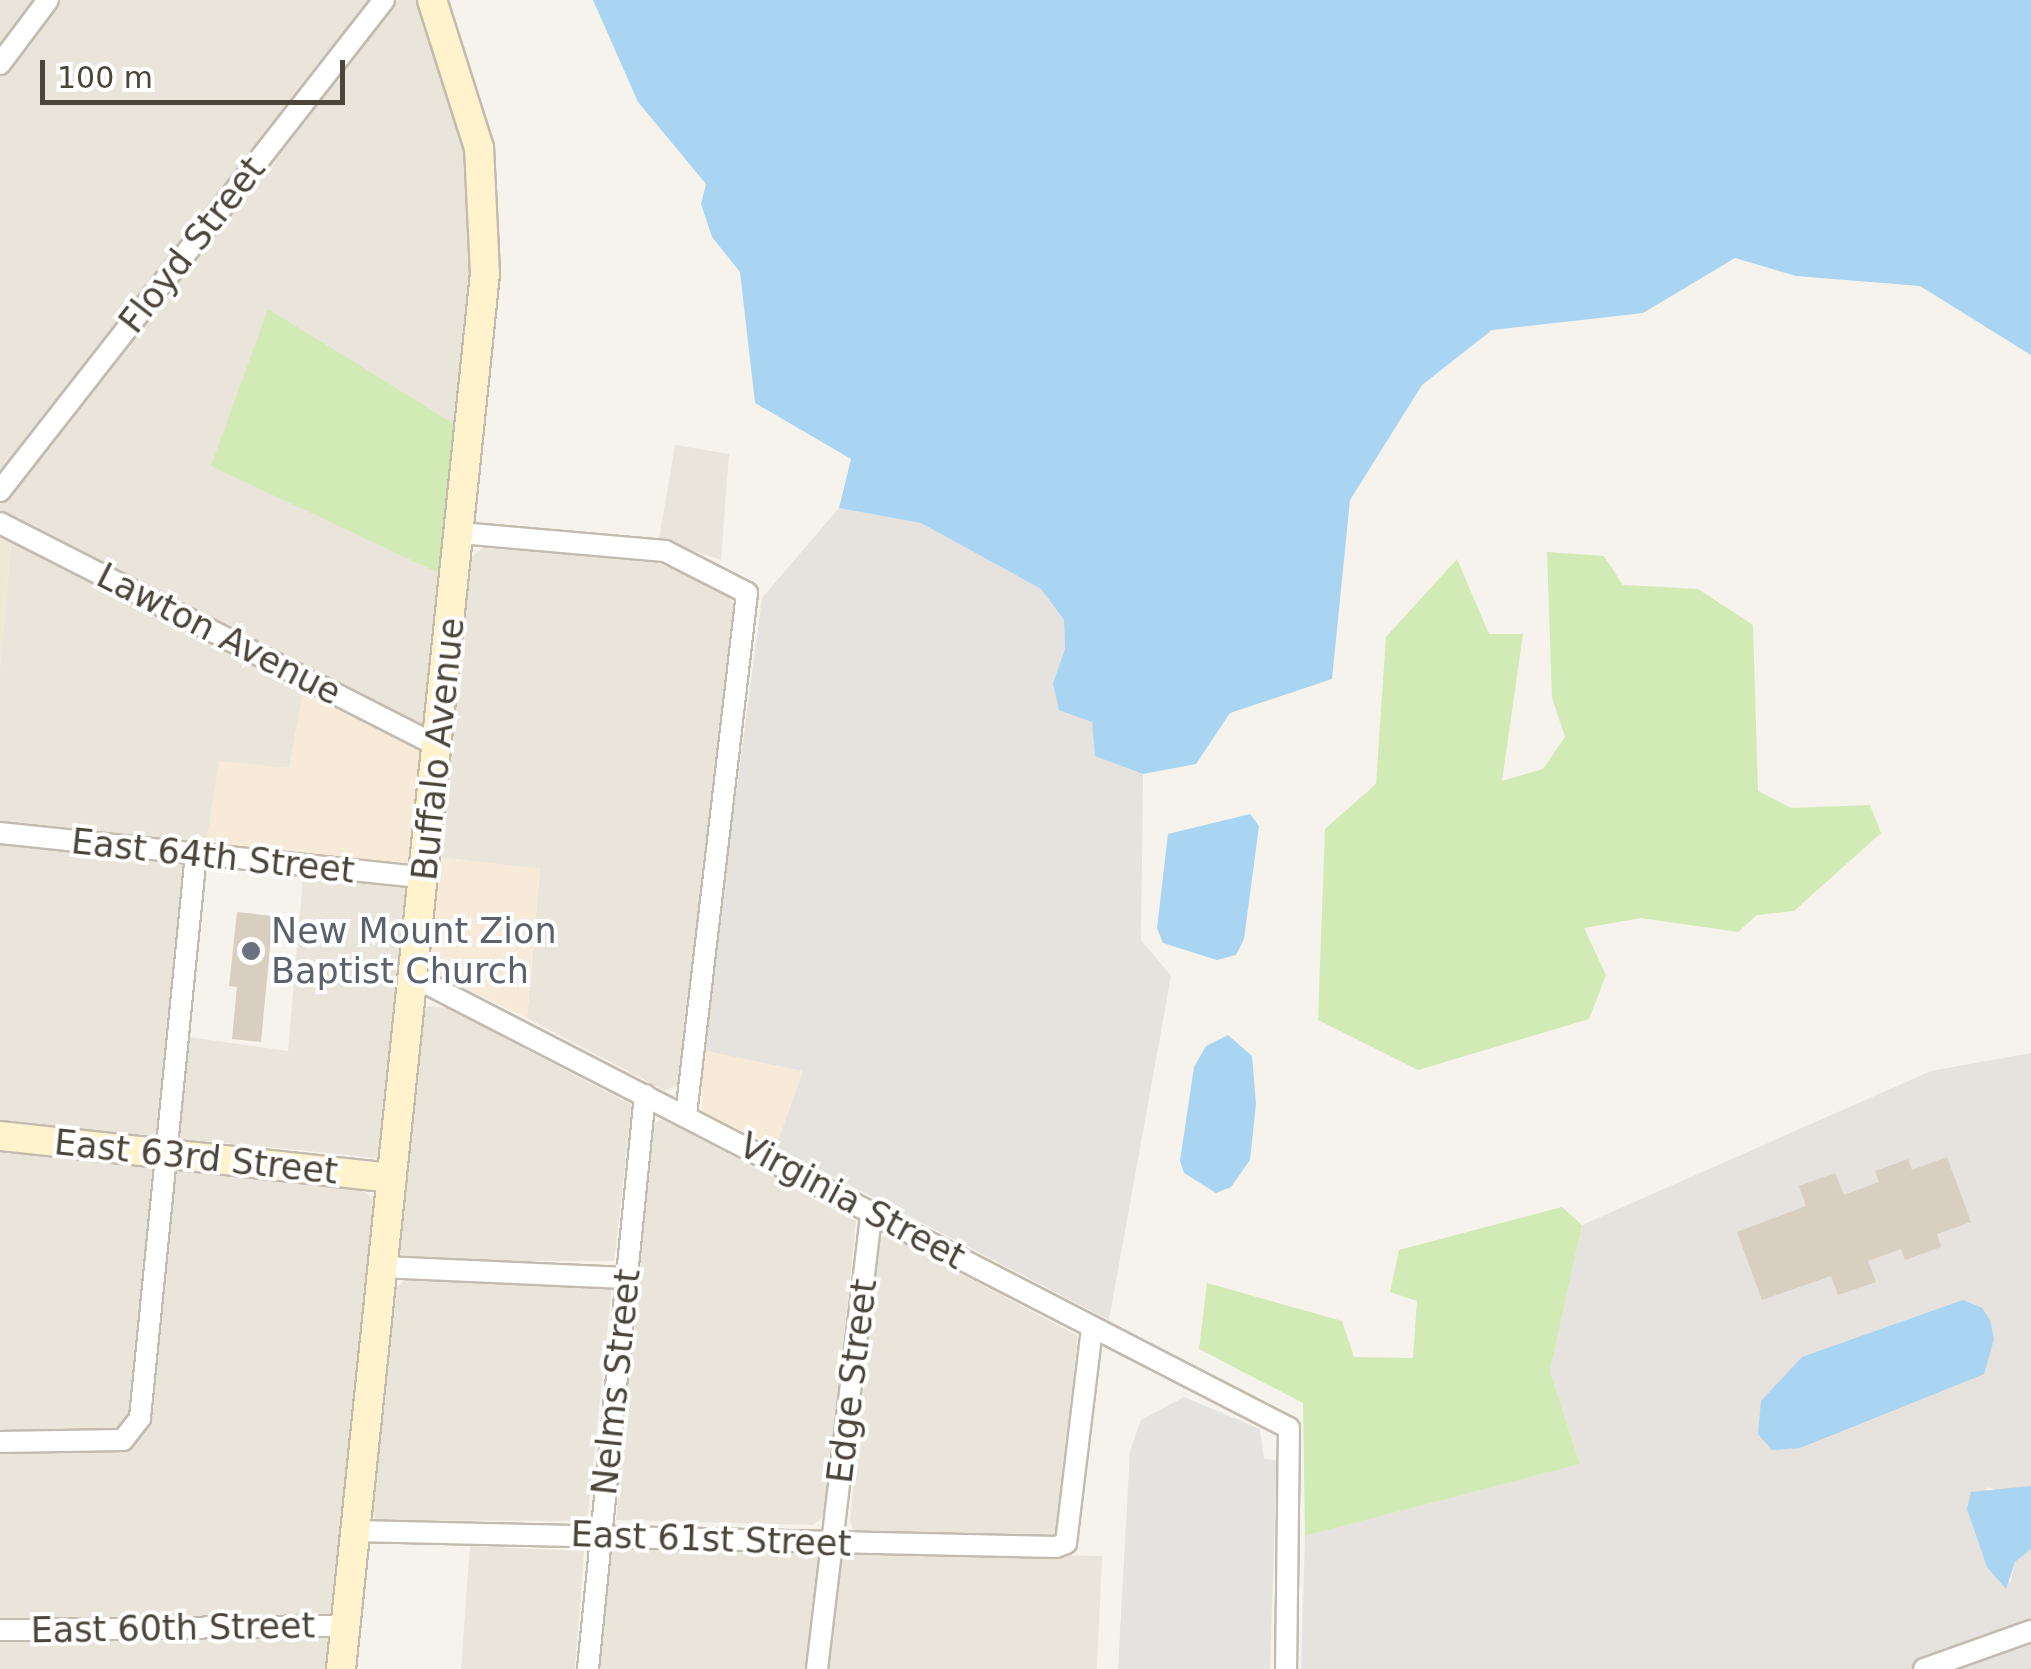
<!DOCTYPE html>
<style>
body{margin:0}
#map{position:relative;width:2031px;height:1669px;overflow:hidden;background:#f6f3ec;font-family:"DejaVu Sans",sans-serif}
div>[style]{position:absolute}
.residential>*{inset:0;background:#eae5da}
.commercial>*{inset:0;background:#f7ead8}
.industrial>*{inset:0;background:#e6e2dd}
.education>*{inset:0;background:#efe8d6}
.green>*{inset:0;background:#d2eab5}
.parking>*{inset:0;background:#e5e3e0}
.water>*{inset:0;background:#a9d4f2}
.building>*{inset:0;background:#d8cfc1}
.roads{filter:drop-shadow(2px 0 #c2bbae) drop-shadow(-2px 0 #c2bbae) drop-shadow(0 2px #c2bbae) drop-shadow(0 -2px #c2bbae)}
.street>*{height:20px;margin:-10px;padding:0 10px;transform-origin:10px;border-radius:10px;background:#fff}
.secondary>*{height:28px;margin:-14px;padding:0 14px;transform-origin:14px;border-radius:14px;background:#fff3cd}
.dots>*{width:28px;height:28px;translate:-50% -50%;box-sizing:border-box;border:5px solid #fff;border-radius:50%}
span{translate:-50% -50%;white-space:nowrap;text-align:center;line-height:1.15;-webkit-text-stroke:8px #fff;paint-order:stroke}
.street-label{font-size:35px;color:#4b4439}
.worship-label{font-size:35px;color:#5b616d}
.left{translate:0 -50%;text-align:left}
.scale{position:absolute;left:40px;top:60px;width:305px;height:45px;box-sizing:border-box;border:5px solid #4b4439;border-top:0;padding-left:12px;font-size:30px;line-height:35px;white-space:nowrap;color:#4b4439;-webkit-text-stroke:8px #fff;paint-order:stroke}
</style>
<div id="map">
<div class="residential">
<div style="clip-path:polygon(0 0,420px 0,470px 158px,477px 216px,456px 425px,268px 310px,441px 574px,425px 754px,304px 691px,289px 768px,219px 762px,189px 1037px,288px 1051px,305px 855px,412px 864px,378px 1158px,0 1121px,0 668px,11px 542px,0 536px)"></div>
<div style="clip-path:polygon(675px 445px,729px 454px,721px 560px,659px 539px)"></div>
<div style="clip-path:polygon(482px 548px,651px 560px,726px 593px,735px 605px,682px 1072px,678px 1084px,665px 1091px,527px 1018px,540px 869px,437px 857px,465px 564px)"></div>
<div style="clip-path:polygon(428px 1006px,447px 1008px,632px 1105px,614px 1261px,399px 1261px,395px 1250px,421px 1015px)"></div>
<div style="clip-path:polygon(662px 1119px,856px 1221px,826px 1515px,813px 1525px,616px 1520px,653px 1124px)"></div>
<div style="clip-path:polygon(0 1149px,361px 1189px,375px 1201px,329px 1669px,0 1669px)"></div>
<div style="clip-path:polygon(888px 1235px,1078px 1336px,1056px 1537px,1044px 1542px,856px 1536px,850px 1521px,879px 1238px)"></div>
<div style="clip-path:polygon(405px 1279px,612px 1286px,587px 1521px,375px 1520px,369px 1509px,390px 1295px)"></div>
<div style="clip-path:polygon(470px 1546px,584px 1551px,575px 1669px,461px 1669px)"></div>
<div style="clip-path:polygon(619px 1547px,815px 1552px,820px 1558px,808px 1669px,596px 1669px,608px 1553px)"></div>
<div style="clip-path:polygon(852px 1551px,1102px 1556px,1097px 1669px,826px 1669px,838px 1564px)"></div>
</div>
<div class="commercial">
<div style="clip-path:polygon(303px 691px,425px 754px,412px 864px,206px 843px,219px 761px,289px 768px)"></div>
<div style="clip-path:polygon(437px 857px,540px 869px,527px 1018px,426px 969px)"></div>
<div style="clip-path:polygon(702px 1050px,803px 1071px,776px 1147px,702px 1111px)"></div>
</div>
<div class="industrial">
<div style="clip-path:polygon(839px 508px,921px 523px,1041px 589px,1064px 620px,1065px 649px,1053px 683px,1092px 722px,1096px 756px,1143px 774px,1141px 940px,1171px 976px,1109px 1320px,776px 1147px,803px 1071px,702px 1050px,762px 598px)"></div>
<div style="clip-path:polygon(2031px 1053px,2031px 1486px,2005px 1492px,1986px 1487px,2010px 1586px,2015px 1562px,2031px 1549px,2031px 1669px,1301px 1669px,1305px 1536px,1580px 1464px,1550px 1371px,1582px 1225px,1931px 1071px)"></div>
</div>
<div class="education">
<div style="clip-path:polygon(0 536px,11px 541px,0 668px)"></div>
</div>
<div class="green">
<div style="clip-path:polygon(268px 309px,456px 425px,441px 574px,211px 466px)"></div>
<div style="clip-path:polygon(1547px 552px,1604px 556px,1623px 585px,1698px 589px,1753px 625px,1758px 791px,1791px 808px,1870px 805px,1881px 833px,1794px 911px,1757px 915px,1738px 932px,1641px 918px,1584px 928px,1606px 975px,1589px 1019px,1418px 1070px,1318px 1020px,1325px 829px,1376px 784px,1386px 637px,1457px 559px,1489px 634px,1523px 634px,1502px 781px,1543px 769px,1565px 737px,1552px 698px)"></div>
<div style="clip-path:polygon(1562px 1207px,1582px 1225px,1550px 1371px,1580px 1464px,1305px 1536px,1303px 1403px,1199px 1349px,1207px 1283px,1342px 1321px,1354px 1357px,1413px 1358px,1417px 1301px,1390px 1292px,1399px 1250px)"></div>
</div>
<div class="parking">
<div style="clip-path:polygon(1184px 1397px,1260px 1429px,1264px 1459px,1277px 1460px,1270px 1669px,1118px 1669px,1130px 1451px,1141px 1420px)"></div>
</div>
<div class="water">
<div style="clip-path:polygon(593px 0,2031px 0,2031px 355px,1920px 286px,1796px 276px,1735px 258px,1643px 313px,1492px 330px,1422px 385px,1350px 500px,1332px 679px,1230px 713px,1196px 764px,1143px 774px,1095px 756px,1092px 722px,1059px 710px,1053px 683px,1065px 649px,1064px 620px,1041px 589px,921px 523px,839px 508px,851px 459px,755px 403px,740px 272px,712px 237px,701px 204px,706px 184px,638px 102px)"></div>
<div style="clip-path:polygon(1250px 814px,1259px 826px,1244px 939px,1236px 955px,1217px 960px,1163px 943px,1157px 928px,1168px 834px)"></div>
<div style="clip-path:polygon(1228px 1035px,1252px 1056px,1256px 1104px,1250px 1160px,1231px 1187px,1216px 1193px,1184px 1173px,1180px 1161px,1194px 1067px,1206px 1046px)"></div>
<div style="clip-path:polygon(1963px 1300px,1982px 1308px,1990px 1320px,1994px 1339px,1984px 1374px,1800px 1448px,1772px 1450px,1758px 1434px,1761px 1401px,1802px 1357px)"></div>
<div style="clip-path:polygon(2031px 1486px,2031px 1549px,2015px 1562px,2006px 1589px,1987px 1567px,1967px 1509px,1971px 1492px)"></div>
</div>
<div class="building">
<div style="clip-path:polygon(237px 912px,273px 916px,261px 1042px,232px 1039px,237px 987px,229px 986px)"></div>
<div style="clip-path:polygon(1947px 1157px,1971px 1222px,1937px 1234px,1941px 1247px,1905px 1260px,1901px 1249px,1868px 1261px,1876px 1282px,1838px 1295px,1831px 1276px,1762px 1300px,1737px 1232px,1806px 1206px,1799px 1186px,1835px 1173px,1844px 1195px,1879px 1182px,1875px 1171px,1908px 1159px,1912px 1170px)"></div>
</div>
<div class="roads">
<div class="street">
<div style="left:0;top:64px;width:80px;rotate:-53.1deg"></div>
<div style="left:0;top:491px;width:623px;rotate:-51.97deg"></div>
<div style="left:0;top:523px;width:492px;rotate:27deg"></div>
<div style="left:460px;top:533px;width:206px;rotate:5deg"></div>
<div style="left:665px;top:551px;width:92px;rotate:27.1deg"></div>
<div style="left:747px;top:593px;width:526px;rotate:96.67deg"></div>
<div style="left:0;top:833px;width:428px;rotate:6deg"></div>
<div style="left:414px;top:977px;width:984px;rotate:27.27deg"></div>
<div style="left:1289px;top:1428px;width:241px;rotate:90.7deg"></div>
<div style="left:382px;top:1267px;width:244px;rotate:2.6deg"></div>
<div style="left:0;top:1442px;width:123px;rotate:-0.9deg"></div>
<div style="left:123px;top:1440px;width:28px;rotate:-52deg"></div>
<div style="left:140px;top:1418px;width:567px;rotate:-84.33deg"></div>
<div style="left:355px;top:1531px;width:701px;rotate:1.31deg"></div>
<div style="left:1056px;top:1547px;width:11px;rotate:-22deg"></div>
<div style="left:1066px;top:1543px;width:217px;rotate:-83.1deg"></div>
<div style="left:0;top:1630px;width:345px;rotate:-0.7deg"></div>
<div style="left:588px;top:1669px;width:577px;rotate:-84.33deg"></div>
<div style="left:817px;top:1669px;width:461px;rotate:-83.2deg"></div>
<div style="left:1924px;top:1669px;width:114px;rotate:-19.6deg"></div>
</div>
<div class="secondary">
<div style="left:0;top:1136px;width:394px;rotate:6.1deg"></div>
<div style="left:341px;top:1669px;width:1402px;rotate:-84.11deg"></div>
<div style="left:485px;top:274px;width:126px;rotate:-92.7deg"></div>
<div style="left:479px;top:148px;width:155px;rotate:-107.6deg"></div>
</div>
</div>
<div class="dots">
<div style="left:251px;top:951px;background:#6b7280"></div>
</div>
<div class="street-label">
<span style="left:192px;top:245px;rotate:-52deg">Floyd Street</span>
<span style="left:219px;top:634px;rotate:27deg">Lawton Avenue</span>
<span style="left:438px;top:749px;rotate:-84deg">Buffalo Avenue</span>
<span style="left:213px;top:856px;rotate:6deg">East 64th Street</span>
<span style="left:196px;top:1157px;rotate:6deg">East 63rd Street</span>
<span style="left:852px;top:1201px;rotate:28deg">Virginia Street</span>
<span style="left:852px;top:1381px;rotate:-83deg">Edge Street</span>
<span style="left:616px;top:1382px;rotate:-84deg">Nelms Street</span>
<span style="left:711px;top:1539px;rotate:2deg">East 61st Street</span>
<span style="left:173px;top:1628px;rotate:-1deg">East 60th Street</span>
</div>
<div class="worship-label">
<span class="left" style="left:271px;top:951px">New Mount Zion<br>Baptist Church</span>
</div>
<div class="scale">100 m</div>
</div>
